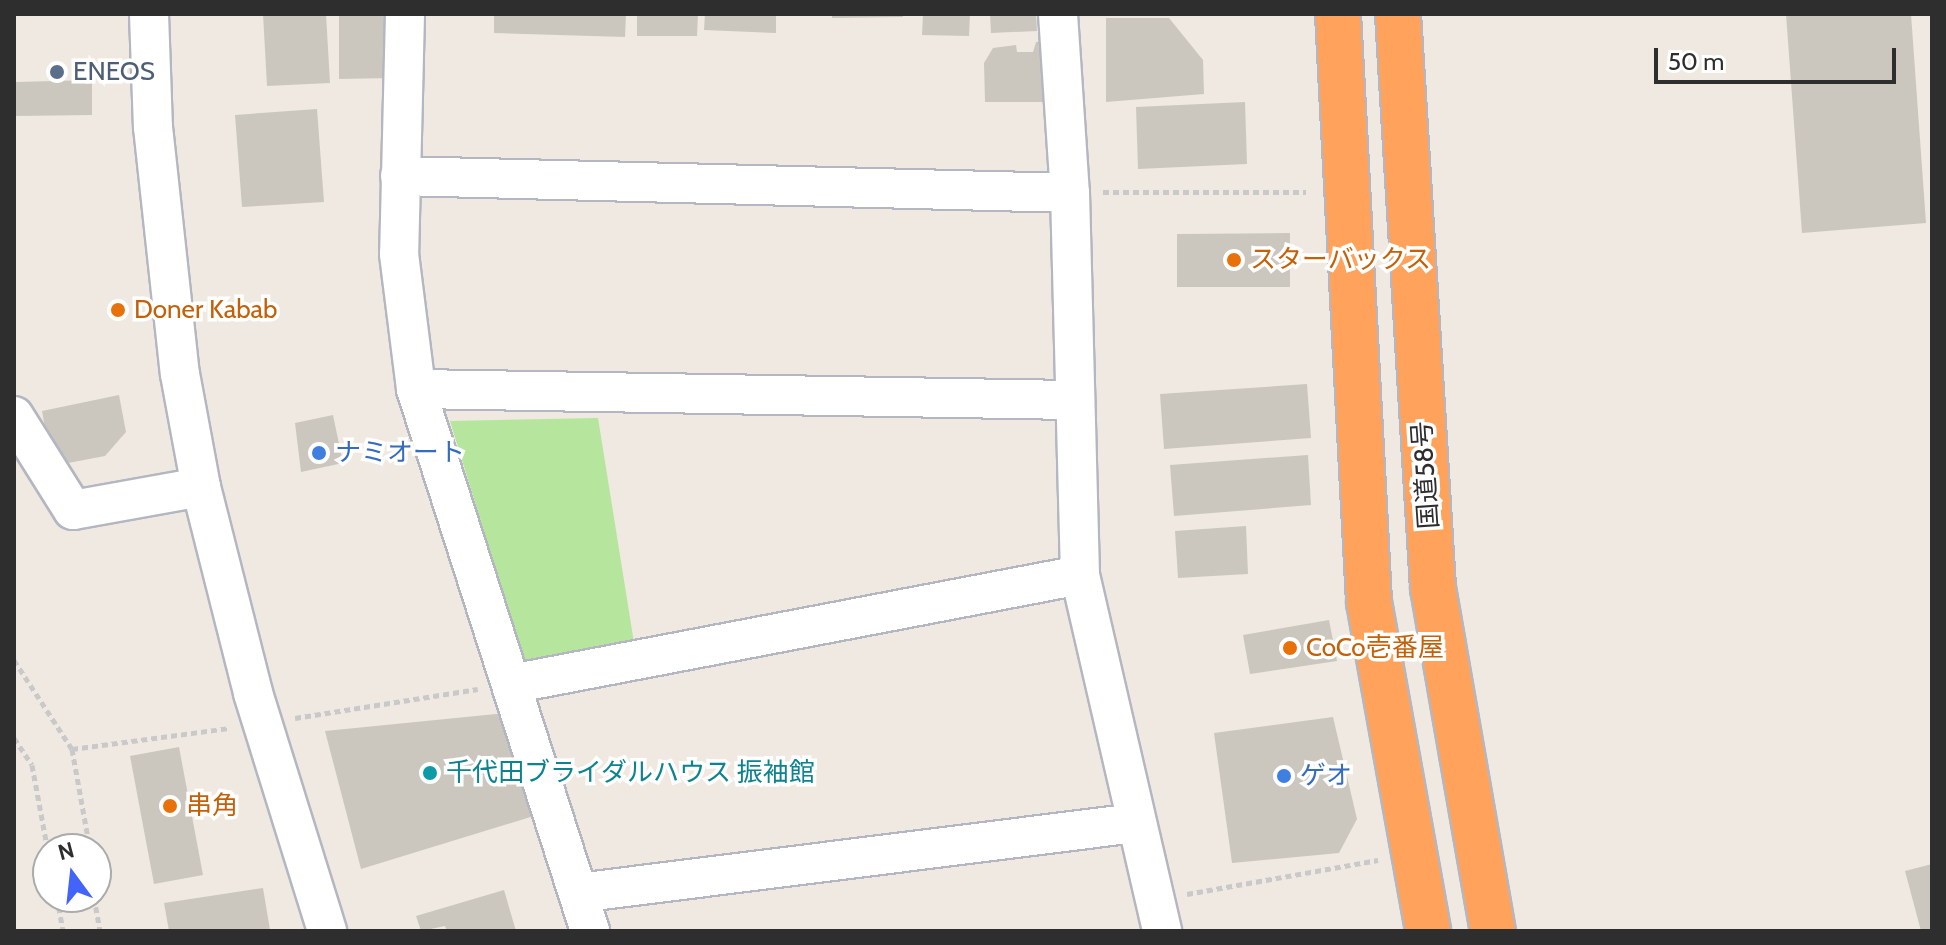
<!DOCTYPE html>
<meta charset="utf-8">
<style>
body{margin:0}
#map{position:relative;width:1946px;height:945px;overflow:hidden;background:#efe9e1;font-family:Cabin,"Noto Sans JP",sans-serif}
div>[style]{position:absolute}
.green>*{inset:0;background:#b6e59e}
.building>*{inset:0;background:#cbc7bf}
.path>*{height:5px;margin-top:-2.5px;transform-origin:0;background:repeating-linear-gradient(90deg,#c9c9c9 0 6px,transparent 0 10px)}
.roads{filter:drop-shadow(2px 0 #b4b7c1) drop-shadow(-2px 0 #b4b7c1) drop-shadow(0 2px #b4b7c1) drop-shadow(0 -2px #b4b7c1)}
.minor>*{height:38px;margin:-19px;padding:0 19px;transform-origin:19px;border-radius:19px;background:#fff}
.highway>*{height:44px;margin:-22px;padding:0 22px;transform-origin:22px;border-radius:22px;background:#ffa35c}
.dots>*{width:22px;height:22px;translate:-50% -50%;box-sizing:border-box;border:4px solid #fff;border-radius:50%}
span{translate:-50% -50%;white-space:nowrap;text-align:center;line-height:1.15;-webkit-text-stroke:7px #fff;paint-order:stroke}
.service-label{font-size:26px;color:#4e5e75}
.left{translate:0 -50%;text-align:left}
.food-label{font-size:26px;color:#c56008}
.shop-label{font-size:26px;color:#366cbe}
.street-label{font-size:26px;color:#2e2e2e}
.culture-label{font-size:26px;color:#0d838f}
.frame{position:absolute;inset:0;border:16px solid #2e2e2e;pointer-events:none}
.north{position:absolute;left:32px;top:833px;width:80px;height:80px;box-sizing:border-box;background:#fff;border:2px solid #ababab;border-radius:50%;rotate:345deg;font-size:22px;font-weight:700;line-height:32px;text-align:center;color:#2e2e2e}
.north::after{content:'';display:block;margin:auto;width:28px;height:36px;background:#4264fb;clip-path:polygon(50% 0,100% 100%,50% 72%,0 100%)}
.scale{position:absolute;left:1654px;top:48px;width:242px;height:36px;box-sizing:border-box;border:4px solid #2e2e2e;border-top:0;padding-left:10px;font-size:24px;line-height:28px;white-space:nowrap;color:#2e2e2e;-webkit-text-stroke:6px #fff;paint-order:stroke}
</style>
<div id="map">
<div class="green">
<div style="clip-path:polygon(598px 418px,635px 649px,526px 668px,450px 421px)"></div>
</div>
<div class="building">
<div style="clip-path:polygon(263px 14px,326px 14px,330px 83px,267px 86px)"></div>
<div style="clip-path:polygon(339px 14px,391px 14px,392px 78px,339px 79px)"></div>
<div style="clip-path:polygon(494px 14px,626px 14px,625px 37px,494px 33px)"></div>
<div style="clip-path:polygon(637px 14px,698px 14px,697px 36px,637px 36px)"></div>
<div style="clip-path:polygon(705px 14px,776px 14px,776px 33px,704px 30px)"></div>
<div style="clip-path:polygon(832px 14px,902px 14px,903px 17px,832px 18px)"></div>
<div style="clip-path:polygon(923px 14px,970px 14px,969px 36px,922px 35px)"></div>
<div style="clip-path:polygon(990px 14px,1036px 14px,1037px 31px,991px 33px)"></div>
<div style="clip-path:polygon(1786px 14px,1911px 14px,1926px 223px,1802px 233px)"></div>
<div style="clip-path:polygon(1106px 18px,1169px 18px,1203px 60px,1204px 94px,1106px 102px)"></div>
<div style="clip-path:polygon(1050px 41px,1051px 102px,985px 102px,984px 63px,993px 48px,1016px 45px,1017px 52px,1033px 52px,1036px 42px)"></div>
<div style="clip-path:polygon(92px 80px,92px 115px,16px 116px,16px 82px)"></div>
<div style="clip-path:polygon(1245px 102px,1247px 164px,1138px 169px,1136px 107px)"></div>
<div style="clip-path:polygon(317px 109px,324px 202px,242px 207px,235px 115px)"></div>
<div style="clip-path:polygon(1290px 233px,1290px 287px,1177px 287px,1177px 234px)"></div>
<div style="clip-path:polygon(1307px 384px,1311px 438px,1164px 449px,1160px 394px)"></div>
<div style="clip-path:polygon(119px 395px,126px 432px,105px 456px,52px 466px,42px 411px)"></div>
<div style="clip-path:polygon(333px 415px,343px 463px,301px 472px,295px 423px)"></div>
<div style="clip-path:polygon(1308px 455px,1311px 505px,1174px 516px,1170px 465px)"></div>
<div style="clip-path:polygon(1246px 526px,1248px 574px,1178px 578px,1175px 531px)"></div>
<div style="clip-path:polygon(1329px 620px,1337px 661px,1250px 674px,1243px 635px)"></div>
<div style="clip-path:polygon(506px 713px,537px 815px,361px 869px,325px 731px)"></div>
<div style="clip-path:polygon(1333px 717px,1357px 819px,1339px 853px,1232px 863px,1214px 733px)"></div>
<div style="clip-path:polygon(179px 747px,203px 875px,154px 884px,130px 756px)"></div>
<div style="clip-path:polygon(1932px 864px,1932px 931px,1921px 931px,1905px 871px)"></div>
<div style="clip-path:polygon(263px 888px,270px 930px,169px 931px,164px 903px)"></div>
<div style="clip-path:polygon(504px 890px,516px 931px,447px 931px,445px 926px,421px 931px,416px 916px)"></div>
</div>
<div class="path">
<div style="left:1103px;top:192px;width:203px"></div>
<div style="left:14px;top:660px;width:106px;rotate:56.9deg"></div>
<div style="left:72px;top:749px;width:102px;rotate:79.8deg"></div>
<div style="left:295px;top:718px;width:185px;rotate:-9deg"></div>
<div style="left:14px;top:738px;width:32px;rotate:56deg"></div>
<div style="left:32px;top:765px;width:87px;rotate:79.5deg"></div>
<div style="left:72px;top:749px;width:158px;rotate:-7.6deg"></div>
<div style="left:1187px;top:894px;width:194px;rotate:-10.1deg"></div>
<div style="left:57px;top:897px;width:35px;rotate:80deg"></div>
<div style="left:94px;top:897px;width:35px;rotate:80deg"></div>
</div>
<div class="roads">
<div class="minor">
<div style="left:149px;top:14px;width:113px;rotate:88deg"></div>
<div style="left:153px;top:127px;width:248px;rotate:83.8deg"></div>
<div style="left:180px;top:374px;width:115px;rotate:79.5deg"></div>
<div style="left:201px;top:487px;width:212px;rotate:75.8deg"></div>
<div style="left:253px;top:693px;width:249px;rotate:72.7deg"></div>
<div style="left:405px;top:14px;width:240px;rotate:91.4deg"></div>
<div style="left:399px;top:254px;width:136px;rotate:82.8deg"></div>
<div style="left:416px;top:389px;width:569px;rotate:72.2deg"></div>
<div style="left:1058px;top:14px;width:179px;rotate:86.2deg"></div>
<div style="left:1070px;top:193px;width:382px;rotate:88.5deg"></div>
<div style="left:1080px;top:575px;width:365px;rotate:77deg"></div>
<div style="left:400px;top:176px;width:670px;rotate:1.45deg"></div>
<div style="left:416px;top:389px;width:658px;rotate:0.96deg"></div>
<div style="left:14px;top:416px;width:111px;rotate:57.9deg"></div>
<div style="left:73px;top:510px;width:130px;rotate:-10.2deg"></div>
<div style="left:511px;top:684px;width:579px;rotate:-10.84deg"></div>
<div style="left:578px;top:893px;width:561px;rotate:-7.16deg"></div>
</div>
<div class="highway">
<div style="left:1338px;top:14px;width:589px;rotate:86.98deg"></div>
<div style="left:1369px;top:602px;width:334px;rotate:79.8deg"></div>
<div style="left:1398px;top:14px;width:575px;rotate:86.51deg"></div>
<div style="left:1433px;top:588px;width:348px;rotate:80.1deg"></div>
</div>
</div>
<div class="dots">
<div style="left:57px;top:72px;background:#5c6f8a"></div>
<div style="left:1234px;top:260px;background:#e8710a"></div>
<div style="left:118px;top:310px;background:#e8710a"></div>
<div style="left:319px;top:453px;background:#3f7fe0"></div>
<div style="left:1290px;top:648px;background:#e8710a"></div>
<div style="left:430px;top:773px;background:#0f9aa8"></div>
<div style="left:1284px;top:776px;background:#3f7fe0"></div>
<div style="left:170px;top:806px;background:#e8710a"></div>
</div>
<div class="service-label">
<span class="left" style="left:73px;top:72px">ENEOS</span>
</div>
<div class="food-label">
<span class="left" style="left:1250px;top:260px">スターバックス</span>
<span class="left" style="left:134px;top:310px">Doner Kabab</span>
<span class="left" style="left:1306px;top:648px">CoCo壱番屋</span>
<span class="left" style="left:186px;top:806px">串角</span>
</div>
<div class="shop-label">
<span class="left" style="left:335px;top:453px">ナミオート</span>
<span class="left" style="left:1300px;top:776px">ゲオ</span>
</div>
<div class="street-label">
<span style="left:1426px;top:475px;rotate:-94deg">国道58号</span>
</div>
<div class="culture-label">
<span class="left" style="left:446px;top:773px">千代田ブライダルハウス 振袖館</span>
</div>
<div class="frame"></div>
<div class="north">N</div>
<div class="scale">50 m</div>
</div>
